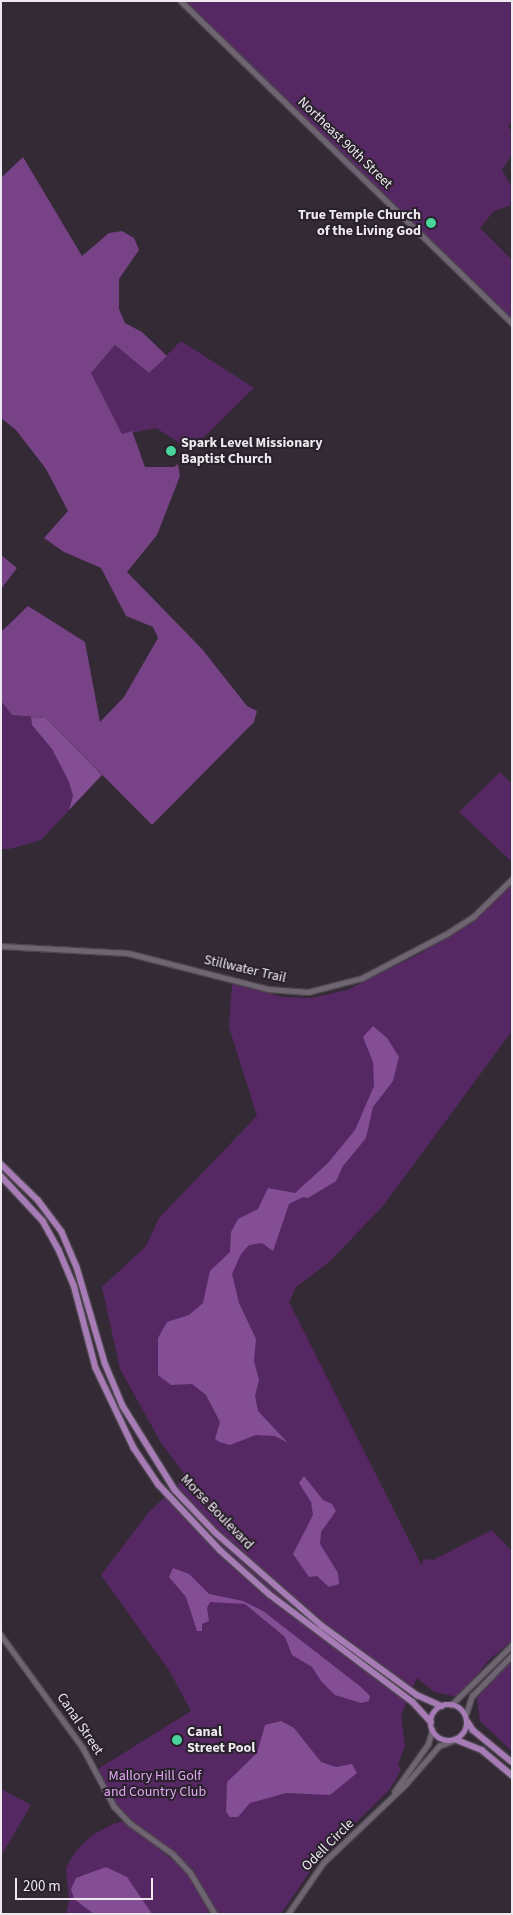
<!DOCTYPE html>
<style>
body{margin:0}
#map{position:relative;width:513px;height:1915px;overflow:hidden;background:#332a35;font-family:"Source Sans 3",sans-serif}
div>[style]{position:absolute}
.green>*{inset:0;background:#562863}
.forest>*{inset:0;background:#774286}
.water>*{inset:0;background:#834e93}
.roads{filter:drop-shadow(1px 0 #4e464f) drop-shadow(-1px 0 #4e464f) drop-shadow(0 1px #4e464f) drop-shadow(0 -1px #4e464f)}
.minor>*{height:4.5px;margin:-2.25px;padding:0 2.25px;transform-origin:2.25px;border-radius:2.25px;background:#6f6572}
.major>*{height:5.5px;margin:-2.75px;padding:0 2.75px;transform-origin:2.75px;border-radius:2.75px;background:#a77bb5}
.major>.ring{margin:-2.75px;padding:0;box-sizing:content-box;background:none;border:5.5px solid #a77bb5;border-radius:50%}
.dots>*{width:14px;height:14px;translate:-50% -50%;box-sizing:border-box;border:2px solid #29212b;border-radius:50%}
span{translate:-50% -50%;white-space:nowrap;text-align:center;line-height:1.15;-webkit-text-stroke:4px #29212b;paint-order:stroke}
.street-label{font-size:14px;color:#eee8ef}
.poi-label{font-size:14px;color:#eee8ef;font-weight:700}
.right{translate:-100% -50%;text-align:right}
.left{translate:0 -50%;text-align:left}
.park-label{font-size:14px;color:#e3a8f4}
.frame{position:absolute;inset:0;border:2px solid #eee8ef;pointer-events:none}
.scale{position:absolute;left:15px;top:1878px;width:138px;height:22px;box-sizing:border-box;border:2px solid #eee8ef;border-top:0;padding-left:6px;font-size:15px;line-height:18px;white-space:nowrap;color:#eee8ef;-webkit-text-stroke:4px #29212b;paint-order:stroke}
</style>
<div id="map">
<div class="green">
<div style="clip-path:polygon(185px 1px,512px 1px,512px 122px,508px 126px,512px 132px,512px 154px,502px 170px,512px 187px,512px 200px,509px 206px,494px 211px,480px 228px,512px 260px,512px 320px)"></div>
<div style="clip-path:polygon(181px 341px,254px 388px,191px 450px,156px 428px,122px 435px,91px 373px,115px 345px,149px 373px)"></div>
<div style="clip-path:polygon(1px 701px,12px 715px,31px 717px,32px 725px,52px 749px,69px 782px,73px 796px,69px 810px,41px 840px,9px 849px,1px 849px)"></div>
<div style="clip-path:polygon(500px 772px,512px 784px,512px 862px,459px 812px)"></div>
<div style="clip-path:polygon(512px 884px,512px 1031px,383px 1206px,328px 1263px,296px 1287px,289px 1302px,422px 1566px,423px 1559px,433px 1560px,492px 1530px,512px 1551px,512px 1641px,490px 1659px,458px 1697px,434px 1692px,417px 1678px,401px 1715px,405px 1746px,398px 1764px,401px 1770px,390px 1789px,317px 1861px,281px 1914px,66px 1914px,69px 1901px,66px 1868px,75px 1852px,92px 1835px,113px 1824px,125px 1821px,176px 1863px,182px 1860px,123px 1813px,112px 1799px,98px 1769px,191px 1711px,170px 1672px,101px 1575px,148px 1513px,186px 1477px,160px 1441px,120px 1369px,102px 1287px,146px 1246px,159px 1218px,257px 1116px,229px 1027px,232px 984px,283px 997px,311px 998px,347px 990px,423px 952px,487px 909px)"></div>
<div style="clip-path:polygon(512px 1660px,512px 1751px,480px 1721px,477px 1698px,493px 1676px)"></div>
<div style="clip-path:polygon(1px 1789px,31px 1805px,1px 1856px)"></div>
</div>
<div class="forest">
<div style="clip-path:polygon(23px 157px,82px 256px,109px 233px,122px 231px,134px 238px,139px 250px,119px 279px,119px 309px,125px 323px,142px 332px,167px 356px,149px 373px,115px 345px,91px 373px,122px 434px,132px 431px,145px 467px,174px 467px,178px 464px,180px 476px,157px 535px,127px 572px,202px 649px,247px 706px,257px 711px,254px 722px,152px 825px,46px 718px,12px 715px,1px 701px,1px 632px,28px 606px,85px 642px,100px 722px,124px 697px,158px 638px,153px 627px,126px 616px,101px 568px,64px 552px,44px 538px,68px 511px,46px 469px,16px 430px,1px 418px,1px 178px)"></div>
<div style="clip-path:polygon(1px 555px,17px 568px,1px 589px)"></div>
</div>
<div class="water">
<div style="clip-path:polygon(31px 717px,46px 718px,102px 775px,69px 810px,73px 796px,69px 782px,52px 749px,32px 725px)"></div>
<div style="clip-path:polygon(373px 1026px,387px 1038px,399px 1057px,393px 1081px,373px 1107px,366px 1138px,343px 1166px,336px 1181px,308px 1198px,303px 1197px,289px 1204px,273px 1251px,262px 1243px,249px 1245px,241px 1254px,232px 1274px,239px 1303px,256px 1339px,254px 1361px,259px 1380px,255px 1396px,258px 1411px,288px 1443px,275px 1436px,256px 1435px,230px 1445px,219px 1442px,215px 1439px,220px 1422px,206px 1395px,192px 1384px,171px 1385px,158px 1375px,158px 1338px,167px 1322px,189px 1315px,203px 1303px,210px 1271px,230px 1252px,231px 1232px,238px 1219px,258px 1209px,268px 1188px,295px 1193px,328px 1163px,355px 1130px,374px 1086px,373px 1062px,363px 1037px)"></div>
<div style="clip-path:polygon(304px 1476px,323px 1500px,332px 1504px,336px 1511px,321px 1532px,320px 1544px,338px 1573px,339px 1584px,329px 1587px,317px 1576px,309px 1577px,293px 1554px,313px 1515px,311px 1502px,299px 1483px)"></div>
<div style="clip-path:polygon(173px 1568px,189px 1574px,209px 1594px,243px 1601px,263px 1611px,361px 1687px,370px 1696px,369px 1701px,361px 1703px,335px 1695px,321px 1681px,312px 1667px,292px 1655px,285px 1637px,245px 1604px,210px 1602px,207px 1608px,209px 1621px,202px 1624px,202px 1631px,197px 1631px,186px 1597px,169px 1577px)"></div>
<div style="clip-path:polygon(281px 1721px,294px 1728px,321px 1762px,336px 1767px,352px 1764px,357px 1773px,330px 1795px,286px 1793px,250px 1803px,238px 1817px,230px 1817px,226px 1812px,227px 1782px,257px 1753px,265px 1725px)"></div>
<div style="clip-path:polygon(106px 1867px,127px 1877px,152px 1914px,94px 1914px,74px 1899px,71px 1889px,76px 1878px)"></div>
</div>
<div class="roads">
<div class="minor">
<div style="left:181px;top:1px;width:462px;rotate:44.2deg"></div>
<div style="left:1px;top:946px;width:127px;rotate:3.2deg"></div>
<div style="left:128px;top:953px;width:145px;rotate:14.4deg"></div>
<div style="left:268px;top:989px;width:40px;rotate:4.3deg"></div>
<div style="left:308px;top:992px;width:56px;rotate:-14.5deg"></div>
<div style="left:362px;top:978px;width:97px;rotate:-27.6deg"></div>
<div style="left:448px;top:933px;width:31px;rotate:-33deg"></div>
<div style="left:474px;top:916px;width:53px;rotate:-44.2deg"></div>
<div style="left:1px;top:1635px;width:140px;rotate:54deg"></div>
<div style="left:83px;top:1748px;width:66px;rotate:61.9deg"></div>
<div style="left:114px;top:1806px;width:23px;rotate:47deg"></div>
<div style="left:130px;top:1823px;width:53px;rotate:35.8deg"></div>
<div style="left:173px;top:1854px;width:25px;rotate:47deg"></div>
<div style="left:190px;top:1872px;width:49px;rotate:59.2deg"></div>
<div style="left:451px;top:1705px;width:86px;rotate:-44.5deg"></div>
<div style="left:466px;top:1714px;width:19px;rotate:-72deg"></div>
<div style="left:472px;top:1696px;width:57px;rotate:-45.7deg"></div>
<div style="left:394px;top:1792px;width:59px;rotate:-54.7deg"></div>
<div style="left:428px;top:1744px;width:15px;rotate:-74deg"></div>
<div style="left:288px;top:1914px;width:62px;rotate:-55.5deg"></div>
<div style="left:323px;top:1863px;width:113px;rotate:-43.6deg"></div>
<div style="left:405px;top:1785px;width:52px;rotate:-48.9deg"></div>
<div style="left:439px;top:1746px;width:14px;rotate:-21deg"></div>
</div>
<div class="major">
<div style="left:1px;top:1164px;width:52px;rotate:44.2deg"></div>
<div style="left:38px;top:1200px;width:40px;rotate:53deg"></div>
<div style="left:62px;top:1232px;width:38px;rotate:67deg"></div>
<div style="left:77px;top:1267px;width:100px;rotate:73.7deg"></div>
<div style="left:105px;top:1363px;width:47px;rotate:67.3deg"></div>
<div style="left:123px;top:1406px;width:99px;rotate:58.2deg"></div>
<div style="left:175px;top:1490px;width:59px;rotate:46.4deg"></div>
<div style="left:216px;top:1533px;width:140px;rotate:41.2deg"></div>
<div style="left:321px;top:1625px;width:119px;rotate:36.1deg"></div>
<div style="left:417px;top:1695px;width:27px;rotate:24deg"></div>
<div style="left:1px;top:1176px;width:62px;rotate:47deg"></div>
<div style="left:43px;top:1221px;width:33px;rotate:61deg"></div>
<div style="left:59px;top:1250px;width:38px;rotate:67deg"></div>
<div style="left:74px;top:1285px;width:86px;rotate:75.2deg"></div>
<div style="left:96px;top:1368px;width:89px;rotate:64.6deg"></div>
<div style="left:134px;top:1448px;width:45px;rotate:56deg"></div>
<div style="left:159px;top:1485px;width:89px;rotate:46.8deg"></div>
<div style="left:220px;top:1550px;width:66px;rotate:41.9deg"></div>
<div style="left:269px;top:1594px;width:180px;rotate:36.9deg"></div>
<div style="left:413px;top:1702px;width:27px;rotate:48deg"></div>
<div class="ring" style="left:431px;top:1705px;width:30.5px;height:30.5px"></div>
<div style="left:468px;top:1722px;width:9px;rotate:58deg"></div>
<div style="left:473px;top:1730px;width:50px;rotate:39.4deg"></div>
<div style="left:457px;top:1740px;width:27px;rotate:22deg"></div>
<div style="left:482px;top:1750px;width:39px;rotate:40deg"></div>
</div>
</div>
<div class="dots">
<div style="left:431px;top:223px;background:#4ad49c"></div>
<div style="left:171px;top:451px;background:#4ad49c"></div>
<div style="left:177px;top:1740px;background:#4ad49c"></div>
</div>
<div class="street-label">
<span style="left:345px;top:143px;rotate:44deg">Northeast 90th Street</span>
<span style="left:245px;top:969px;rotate:13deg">Stillwater Trail</span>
<span style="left:217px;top:1512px;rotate:46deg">Morse Boulevard</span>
<span style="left:80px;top:1724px;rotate:56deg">Canal Street</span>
<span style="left:328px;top:1845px;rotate:-45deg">Odell Circle</span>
</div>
<div class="poi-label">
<span class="right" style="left:421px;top:223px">True Temple Church<br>of the Living God</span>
<span class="left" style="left:181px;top:451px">Spark Level Missionary<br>Baptist Church</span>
<span class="left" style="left:187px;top:1740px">Canal<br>Street Pool</span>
</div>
<div class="park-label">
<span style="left:155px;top:1784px">Mallory Hill Golf<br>and Country Club</span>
</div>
<div class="frame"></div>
<div class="scale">200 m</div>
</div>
